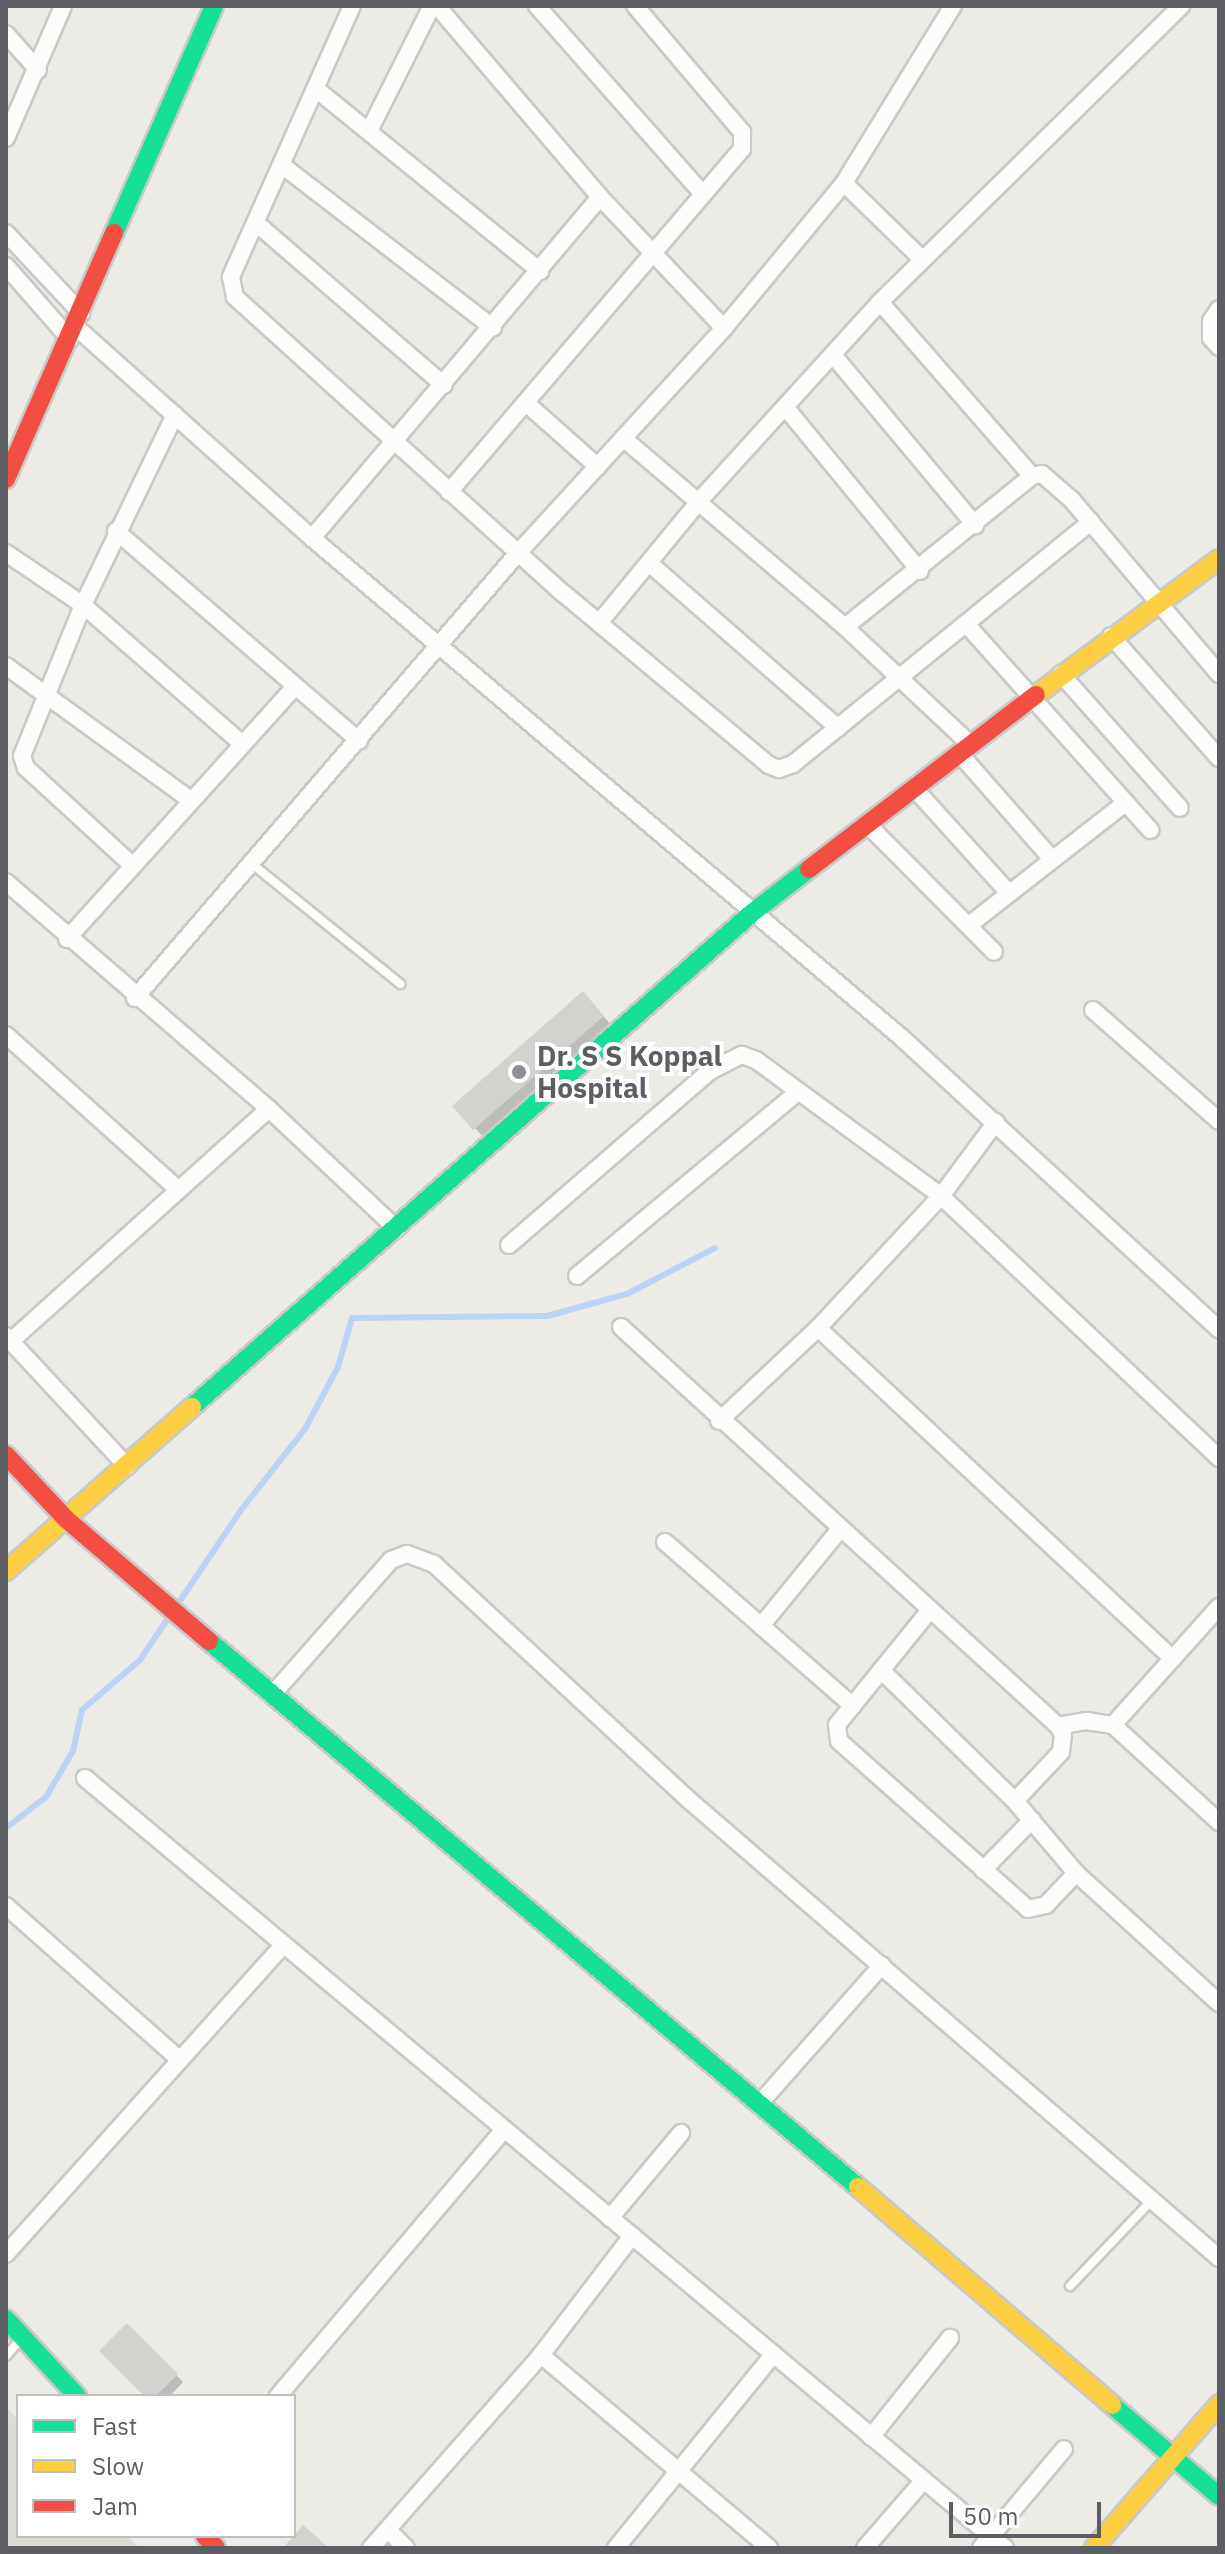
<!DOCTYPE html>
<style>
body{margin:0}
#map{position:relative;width:1225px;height:2554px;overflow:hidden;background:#ecebe6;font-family:"IBM Plex Sans",sans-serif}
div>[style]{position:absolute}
.education>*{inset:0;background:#dcdbd4}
.shadow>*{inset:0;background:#0003}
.stream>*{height:6px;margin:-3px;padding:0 3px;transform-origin:3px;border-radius:3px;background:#bbd3f5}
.building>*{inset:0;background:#d2d2cf}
.roads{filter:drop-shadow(2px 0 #c9c9c8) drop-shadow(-2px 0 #c9c9c8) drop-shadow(0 2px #c9c9c8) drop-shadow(0 -2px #c9c9c8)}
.lane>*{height:8px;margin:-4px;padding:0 4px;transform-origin:4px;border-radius:4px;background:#fcfcfb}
.street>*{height:16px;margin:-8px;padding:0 8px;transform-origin:8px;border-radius:8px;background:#fcfcfb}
.fast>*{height:18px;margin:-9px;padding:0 9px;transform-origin:9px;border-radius:9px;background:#16e098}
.slow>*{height:18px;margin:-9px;padding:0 9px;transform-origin:9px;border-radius:9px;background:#ffcf43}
.jam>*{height:18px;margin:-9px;padding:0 9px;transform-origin:9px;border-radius:9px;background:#f24e42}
.dots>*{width:22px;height:22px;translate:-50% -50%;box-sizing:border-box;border:4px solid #fff;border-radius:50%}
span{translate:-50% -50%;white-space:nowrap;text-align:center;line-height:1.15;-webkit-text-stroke:8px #fff;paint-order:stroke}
.poi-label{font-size:28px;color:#5c5e64;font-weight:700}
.left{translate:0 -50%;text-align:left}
.frame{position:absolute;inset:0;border:8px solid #5c5e64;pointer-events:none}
.legend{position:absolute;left:16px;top:2394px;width:280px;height:144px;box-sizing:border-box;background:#fff;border:2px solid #bebfc1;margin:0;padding:10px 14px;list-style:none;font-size:24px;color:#5c5e64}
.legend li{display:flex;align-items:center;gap:16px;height:40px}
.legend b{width:40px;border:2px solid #bebfc1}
.scale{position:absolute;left:949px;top:2502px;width:152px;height:36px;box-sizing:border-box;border:4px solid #5c5e64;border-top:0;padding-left:10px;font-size:24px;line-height:28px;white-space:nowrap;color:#5c5e64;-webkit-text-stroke:6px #fff;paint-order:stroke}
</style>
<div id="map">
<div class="education">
<div style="clip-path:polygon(6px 2407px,18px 2420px,18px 2536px,128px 2536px,139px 2548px,6px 2548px)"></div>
</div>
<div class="shadow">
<div style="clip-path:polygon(592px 1003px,613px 1027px,485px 1139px,455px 1106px)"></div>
<div style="clip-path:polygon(127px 2326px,183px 2382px,170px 2396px,146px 2396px)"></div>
</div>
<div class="stream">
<div style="left:6px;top:1828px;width:51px;rotate:-37.8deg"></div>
<div style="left:46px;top:1797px;width:53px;rotate:-59.6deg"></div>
<div style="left:73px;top:1751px;width:42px;rotate:-77.6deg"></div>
<div style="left:82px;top:1710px;width:77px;rotate:-40.8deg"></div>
<div style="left:140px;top:1660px;width:181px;rotate:-56deg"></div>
<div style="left:241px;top:1510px;width:103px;rotate:-51.7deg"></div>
<div style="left:305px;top:1429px;width:70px;rotate:-62deg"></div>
<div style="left:338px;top:1367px;width:51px;rotate:-74.1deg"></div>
<div style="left:352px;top:1318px;width:195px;rotate:-0.6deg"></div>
<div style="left:547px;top:1316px;width:83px;rotate:-15.4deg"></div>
<div style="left:627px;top:1294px;width:99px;rotate:-27.6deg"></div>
</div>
<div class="building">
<div style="clip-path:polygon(583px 991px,604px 1016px,473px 1130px,452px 1106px)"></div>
<div style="clip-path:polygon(127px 2323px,178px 2374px,156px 2396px,144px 2396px,99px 2351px)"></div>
<div style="clip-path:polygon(303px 2525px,329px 2548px,283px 2548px)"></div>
</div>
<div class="roads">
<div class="lane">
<div style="left:252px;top:864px;width:191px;rotate:39deg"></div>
<div style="left:1070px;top:2286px;width:119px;rotate:-46.4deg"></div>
<div style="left:6px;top:2356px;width:23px;rotate:-49deg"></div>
</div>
<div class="street">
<div style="left:352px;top:6px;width:297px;rotate:114.1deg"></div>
<div style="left:231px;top:277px;width:20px;rotate:79deg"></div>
<div style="left:235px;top:297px;width:442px;rotate:42.1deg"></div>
<div style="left:563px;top:593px;width:268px;rotate:39.9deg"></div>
<div style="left:769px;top:765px;width:11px;rotate:22deg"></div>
<div style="left:779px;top:769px;width:15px;rotate:-20deg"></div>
<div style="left:793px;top:764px;width:384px;rotate:-39.1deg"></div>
<div style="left:437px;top:6px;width:251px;rotate:49.5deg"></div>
<div style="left:600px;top:197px;width:180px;rotate:46.6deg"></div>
<div style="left:537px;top:6px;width:247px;rotate:48.6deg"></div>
<div style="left:6px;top:34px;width:48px;rotate:48.4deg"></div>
<div style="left:316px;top:89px;width:289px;rotate:39.1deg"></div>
<div style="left:369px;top:131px;width:140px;rotate:-63.3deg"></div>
<div style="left:6px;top:138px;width:144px;rotate:-66.6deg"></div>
<div style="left:283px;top:166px;width:265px;rotate:37.6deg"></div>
<div style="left:844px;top:183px;width:109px;rotate:44.3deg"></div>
<div style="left:256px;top:223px;width:248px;rotate:40.8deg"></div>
<div style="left:6px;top:233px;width:110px;rotate:46.8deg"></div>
<div style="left:6px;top:266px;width:97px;rotate:48.8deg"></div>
<div style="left:880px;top:302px;width:231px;rotate:48.9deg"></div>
<div style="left:1219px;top:309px;width:14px;rotate:124deg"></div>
<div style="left:1211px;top:321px;width:17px;rotate:90deg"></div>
<div style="left:1211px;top:338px;width:12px;rotate:48deg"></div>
<div style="left:76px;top:327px;width:317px;rotate:41.8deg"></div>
<div style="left:312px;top:538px;width:773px;rotate:40.28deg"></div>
<div style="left:902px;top:1038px;width:431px;rotate:42.6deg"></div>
<div style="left:833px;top:355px;width:222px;rotate:50.1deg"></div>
<div style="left:526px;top:403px;width:96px;rotate:41.6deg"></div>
<div style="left:786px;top:408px;width:211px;rotate:50.6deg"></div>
<div style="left:623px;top:438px;width:292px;rotate:40.4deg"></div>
<div style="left:845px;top:627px;width:171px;rotate:43.1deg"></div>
<div style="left:449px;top:492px;width:451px;rotate:-49.5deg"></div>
<div style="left:742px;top:149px;width:17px;rotate:-90deg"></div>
<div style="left:742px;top:132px;width:165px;rotate:-130.3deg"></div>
<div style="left:116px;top:531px;width:321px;rotate:40.8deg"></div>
<div style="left:312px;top:538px;width:446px;rotate:-49.8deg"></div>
<div style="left:6px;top:553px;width:93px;rotate:34deg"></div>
<div style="left:83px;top:605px;width:208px;rotate:41.1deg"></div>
<div style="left:649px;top:563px;width:251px;rotate:41.1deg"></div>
<div style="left:599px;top:623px;width:159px;rotate:-50.6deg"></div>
<div style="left:700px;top:500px;width:268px;rotate:-47.7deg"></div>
<div style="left:880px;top:302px;width:422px;rotate:-44.5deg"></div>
<div style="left:967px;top:625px;width:275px;rotate:48.2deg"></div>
<div style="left:845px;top:627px;width:240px;rotate:-38.9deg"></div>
<div style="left:1032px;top:476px;width:10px;rotate:-11deg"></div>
<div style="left:1042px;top:474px;width:38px;rotate:41deg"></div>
<div style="left:1071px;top:499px;width:229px;rotate:49.8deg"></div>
<div style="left:1111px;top:636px;width:163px;rotate:48.5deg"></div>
<div style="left:6px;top:666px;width:226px;rotate:36deg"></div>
<div style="left:1061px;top:674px;width:179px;rotate:48.4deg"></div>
<div style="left:959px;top:753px;width:140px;rotate:48.8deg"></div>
<div style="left:914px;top:788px;width:142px;rotate:47.9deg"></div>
<div style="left:867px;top:824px;width:180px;rotate:45.2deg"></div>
<div style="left:132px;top:865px;width:144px;rotate:-137.5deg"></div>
<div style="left:26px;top:768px;width:13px;rotate:-108deg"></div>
<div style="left:22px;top:756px;width:163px;rotate:-68deg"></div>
<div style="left:83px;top:605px;width:211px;rotate:-64.2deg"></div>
<div style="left:6px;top:882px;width:347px;rotate:40.8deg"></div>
<div style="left:269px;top:1109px;width:175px;rotate:43.2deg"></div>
<div style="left:969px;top:925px;width:198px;rotate:-38deg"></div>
<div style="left:67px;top:939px;width:340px;rotate:-47.9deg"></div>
<div style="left:135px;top:998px;width:587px;rotate:-49.28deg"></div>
<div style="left:518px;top:553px;width:305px;rotate:-47.5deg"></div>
<div style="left:724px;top:328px;width:188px;rotate:-50.4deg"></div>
<div style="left:844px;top:183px;width:208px;rotate:-58.4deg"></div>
<div style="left:1093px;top:1010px;width:168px;rotate:41.4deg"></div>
<div style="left:6px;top:1035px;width:232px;rotate:41.9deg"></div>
<div style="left:509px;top:1245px;width:266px;rotate:-40.9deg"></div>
<div style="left:710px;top:1071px;width:36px;rotate:-27deg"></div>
<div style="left:742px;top:1055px;width:15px;rotate:20deg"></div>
<div style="left:756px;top:1060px;width:230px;rotate:36.3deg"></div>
<div style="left:941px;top:1196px;width:382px;rotate:43.3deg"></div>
<div style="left:577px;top:1276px;width:288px;rotate:-39.8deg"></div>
<div style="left:621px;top:1327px;width:592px;rotate:42.4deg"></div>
<div style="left:1058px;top:1726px;width:10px;rotate:61deg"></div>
<div style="left:1063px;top:1735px;width:17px;rotate:97deg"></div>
<div style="left:1061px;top:1752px;width:67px;rotate:133.2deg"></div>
<div style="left:818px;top:1328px;width:485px;rotate:43deg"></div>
<div style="left:6px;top:1336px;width:178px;rotate:47.1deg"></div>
<div style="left:11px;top:1341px;width:347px;rotate:-42deg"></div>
<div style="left:719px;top:1421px;width:136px;rotate:-43.2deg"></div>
<div style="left:818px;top:1328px;width:180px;rotate:-47deg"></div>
<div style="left:941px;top:1196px;width:92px;rotate:-53.4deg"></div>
<div style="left:665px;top:1542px;width:249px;rotate:41.1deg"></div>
<div style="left:930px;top:1610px;width:148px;rotate:129deg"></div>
<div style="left:837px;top:1725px;width:16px;rotate:83deg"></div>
<div style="left:839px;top:1741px;width:253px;rotate:41.6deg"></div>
<div style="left:1028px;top:1909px;width:18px;rotate:-13deg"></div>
<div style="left:1046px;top:1905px;width:44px;rotate:-46.8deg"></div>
<div style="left:761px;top:1626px;width:125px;rotate:-50.8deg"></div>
<div style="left:881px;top:1670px;width:187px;rotate:44.4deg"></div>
<div style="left:1015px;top:1801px;width:94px;rotate:49.7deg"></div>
<div style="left:1076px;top:1873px;width:193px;rotate:42.3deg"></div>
<div style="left:272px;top:1695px;width:180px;rotate:-48.6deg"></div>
<div style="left:391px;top:1560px;width:17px;rotate:-21deg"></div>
<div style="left:407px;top:1554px;width:29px;rotate:20deg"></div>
<div style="left:434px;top:1564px;width:347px;rotate:42.8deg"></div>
<div style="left:689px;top:1800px;width:700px;rotate:40.83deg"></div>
<div style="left:1113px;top:1725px;width:159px;rotate:-48.1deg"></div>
<div style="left:1058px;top:1726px;width:29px;rotate:-10deg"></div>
<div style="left:1087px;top:1721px;width:26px;rotate:9deg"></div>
<div style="left:1113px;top:1725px;width:144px;rotate:42.5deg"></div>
<div style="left:85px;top:1778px;width:1200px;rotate:39.93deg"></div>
<div style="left:983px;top:1870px;width:70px;rotate:-45.6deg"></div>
<div style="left:6px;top:1906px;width:232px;rotate:41.5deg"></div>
<div style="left:760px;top:2103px;width:184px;rotate:-48.5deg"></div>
<div style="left:610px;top:2218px;width:111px;rotate:-50.1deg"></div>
<div style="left:6px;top:2254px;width:415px;rotate:-48.1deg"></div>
<div style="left:541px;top:2355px;width:299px;rotate:40.2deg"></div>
<div style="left:278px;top:2396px;width:348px;rotate:-49.7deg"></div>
<div style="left:871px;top:2437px;width:127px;rotate:-51.4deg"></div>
<div style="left:388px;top:2530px;width:25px;rotate:45deg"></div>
<div style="left:371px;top:2548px;width:257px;rotate:-48.6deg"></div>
<div style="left:541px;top:2355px;width:150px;rotate:-52.6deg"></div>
<div style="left:616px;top:2548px;width:249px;rotate:-50.9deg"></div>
<div style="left:865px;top:2548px;width:90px;rotate:-49.1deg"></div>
<div style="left:981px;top:2548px;width:129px;rotate:-50deg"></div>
</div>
<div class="fast">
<div style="left:114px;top:233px;width:248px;rotate:-66.2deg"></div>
<div style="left:192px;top:1407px;width:747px;rotate:-41.42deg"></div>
<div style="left:752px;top:913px;width:72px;rotate:-37.7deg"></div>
<div style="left:209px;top:1641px;width:848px;rotate:40.07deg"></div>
<div style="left:6px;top:2319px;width:105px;rotate:47.3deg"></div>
<div style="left:1112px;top:2405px;width:140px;rotate:40.4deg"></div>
</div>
<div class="slow">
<div style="left:1036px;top:695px;width:228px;rotate:-36.6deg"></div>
<div style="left:6px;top:1571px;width:248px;rotate:-41.4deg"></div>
<div style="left:858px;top:2187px;width:335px;rotate:40.6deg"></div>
<div style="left:1094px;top:2548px;width:191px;rotate:-49deg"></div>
</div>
<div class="jam">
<div style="left:6px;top:479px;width:269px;rotate:-66.3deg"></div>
<div style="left:809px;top:869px;width:286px;rotate:-37.5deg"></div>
<div style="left:6px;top:1455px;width:88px;rotate:46.8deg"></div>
<div style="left:66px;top:1519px;width:188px;rotate:40.5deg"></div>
<div style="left:205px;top:2536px;width:16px;rotate:47deg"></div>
</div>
</div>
<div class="dots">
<div style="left:519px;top:1072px;background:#8e8f92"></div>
</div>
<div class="poi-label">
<span class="left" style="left:537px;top:1072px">Dr. S S Koppal<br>Hospital</span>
</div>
<div class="frame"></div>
<ul class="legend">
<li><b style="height:10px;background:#16e098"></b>Fast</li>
<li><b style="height:10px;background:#ffcf43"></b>Slow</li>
<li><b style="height:10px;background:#f24e42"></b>Jam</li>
</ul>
<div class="scale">50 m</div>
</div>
